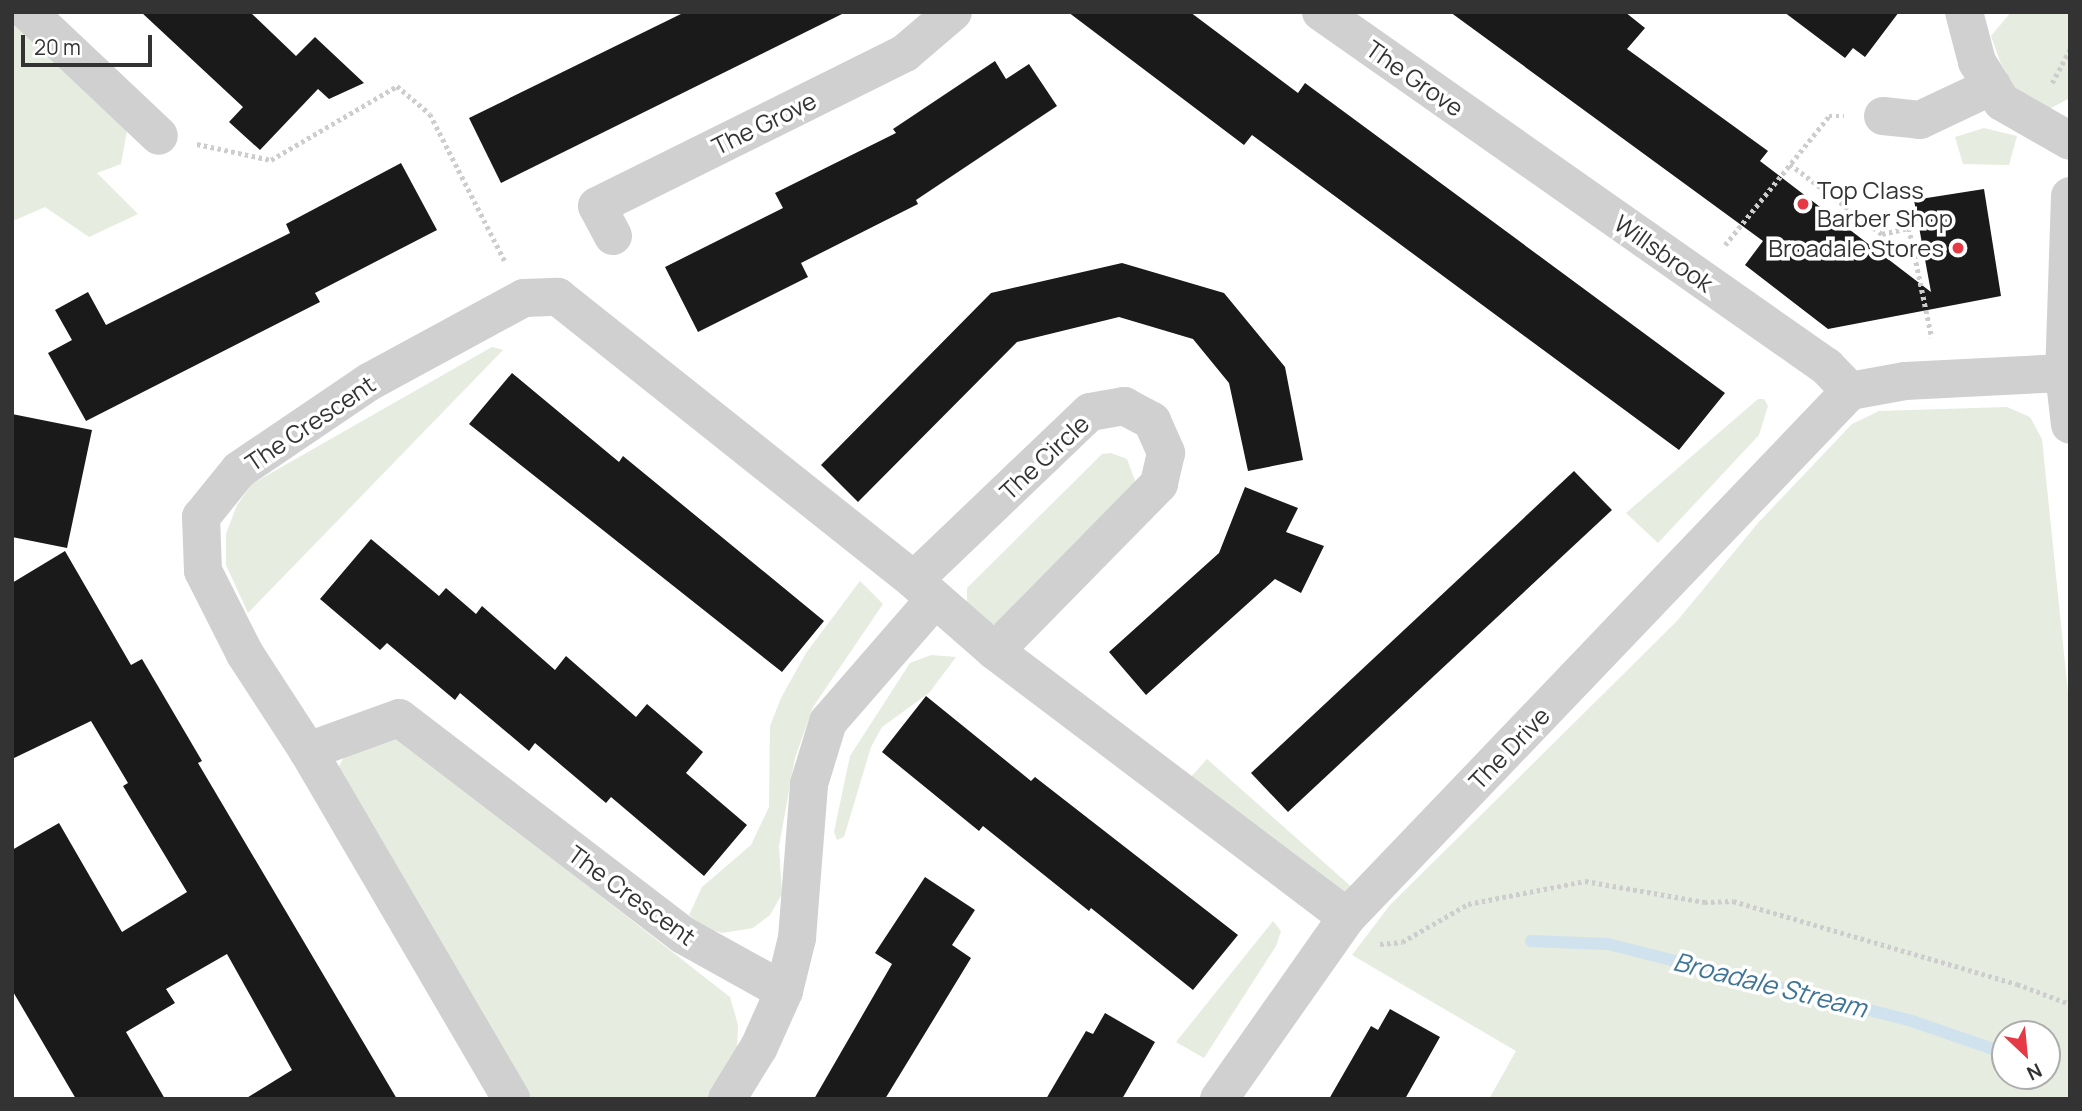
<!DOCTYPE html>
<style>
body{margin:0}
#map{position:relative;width:2082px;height:1111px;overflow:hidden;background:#fff;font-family:Manrope,sans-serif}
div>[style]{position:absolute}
.green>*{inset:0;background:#e6ecdf}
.stream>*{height:12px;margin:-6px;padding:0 6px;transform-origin:6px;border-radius:6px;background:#cfe2ee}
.building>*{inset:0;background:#1a1a1a}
.path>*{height:4.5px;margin-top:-2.25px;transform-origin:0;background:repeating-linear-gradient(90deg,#cdcdcd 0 3.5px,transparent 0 7px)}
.street>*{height:38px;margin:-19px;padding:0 19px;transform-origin:19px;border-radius:19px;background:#d0d0d0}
.dots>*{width:19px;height:19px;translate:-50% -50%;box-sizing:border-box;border:4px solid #fff;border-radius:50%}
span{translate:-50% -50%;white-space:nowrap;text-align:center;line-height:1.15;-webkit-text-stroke:7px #fff;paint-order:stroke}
.street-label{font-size:24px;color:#333}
.poi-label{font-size:24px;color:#333}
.left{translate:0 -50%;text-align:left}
.right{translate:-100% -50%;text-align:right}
.water-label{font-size:26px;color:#3f7597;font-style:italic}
.frame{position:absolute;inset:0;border:14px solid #333;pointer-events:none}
.north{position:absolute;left:1991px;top:1020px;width:70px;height:70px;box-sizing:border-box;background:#fff;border:2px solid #adadad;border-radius:50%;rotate:154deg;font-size:19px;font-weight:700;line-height:28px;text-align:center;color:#333}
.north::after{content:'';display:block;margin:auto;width:24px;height:32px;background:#e63946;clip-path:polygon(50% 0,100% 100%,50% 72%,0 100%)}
.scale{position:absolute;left:21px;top:35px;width:131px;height:32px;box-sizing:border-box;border:4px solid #333;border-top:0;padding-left:9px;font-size:21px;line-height:24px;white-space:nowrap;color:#333;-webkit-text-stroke:5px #fff;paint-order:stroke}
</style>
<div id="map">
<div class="green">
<div style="clip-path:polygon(2011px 12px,2070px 12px,2070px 98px,2049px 109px,2026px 104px,2001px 64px,1991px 36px)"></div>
<div style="clip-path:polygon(12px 21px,127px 131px,121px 164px,97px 173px,138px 214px,89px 237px,45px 207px,15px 220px,12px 216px)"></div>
<div style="clip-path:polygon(1984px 128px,2017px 136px,2009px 165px,1963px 164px,1955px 137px)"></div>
<div style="clip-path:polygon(492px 347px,503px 350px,248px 613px,226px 565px,226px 534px,237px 505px,252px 484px)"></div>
<div style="clip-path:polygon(1758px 399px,1764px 399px,1768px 406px,1759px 435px,1658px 543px,1626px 513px)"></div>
<div style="clip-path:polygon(evenodd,2007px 407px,2030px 417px,2042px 439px,2070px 712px,2070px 1099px,1489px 1099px,1516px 1051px,1352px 955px,1390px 905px,1677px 621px,1758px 523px,1852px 424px,1879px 411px,2007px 407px,2005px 1034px,2047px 1034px,2047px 1076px,2005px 1076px,2005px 1034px)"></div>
<div style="clip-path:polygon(1111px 453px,1127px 459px,1137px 486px,997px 624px,987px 624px,967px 603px,967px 588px,1102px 454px)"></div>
<div style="clip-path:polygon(860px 581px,883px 604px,813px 707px,795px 758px,779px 846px,782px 894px,770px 915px,753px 928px,722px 933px,703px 927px,689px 915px,702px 887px,751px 845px,769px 807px,770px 726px,781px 698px,806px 653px)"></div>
<div style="clip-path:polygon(931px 655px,956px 657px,929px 693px,882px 727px,871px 747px,844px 837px,837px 840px,834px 832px,850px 756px,910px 663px)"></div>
<div style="clip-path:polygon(381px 732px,406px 744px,730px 997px,738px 1025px,737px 1049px,709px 1099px,532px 1099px,349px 790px,339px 766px,348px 750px)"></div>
<div style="clip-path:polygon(1207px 759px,1354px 889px,1340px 896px,1190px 778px)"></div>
<div style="clip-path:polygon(1273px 921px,1281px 931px,1276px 946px,1204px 1058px,1176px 1042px)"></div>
</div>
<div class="stream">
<div style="left:1531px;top:941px;width:77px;rotate:2.2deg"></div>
<div style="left:1608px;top:944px;width:310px;rotate:14.2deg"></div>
<div style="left:1909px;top:1020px;width:102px;rotate:19deg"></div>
</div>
<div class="building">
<div style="clip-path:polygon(141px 12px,250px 12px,296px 56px,315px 37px,364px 83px,329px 99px,318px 89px,260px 150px,229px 122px,243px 107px)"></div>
<div style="clip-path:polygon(685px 12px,846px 12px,501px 183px,469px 118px)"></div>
<div style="clip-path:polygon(1068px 12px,1190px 12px,1298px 93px,1305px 83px,1725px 393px,1679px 450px,1252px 135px,1244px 145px)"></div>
<div style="clip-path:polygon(1450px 12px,1625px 12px,1645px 28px,1627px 49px,1768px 151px,1760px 161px,1931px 292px,1914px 200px,1984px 189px,2001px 296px,1828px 329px,1745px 265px,1763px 241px)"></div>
<div style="clip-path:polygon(1784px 12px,1899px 12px,1865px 57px,1853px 48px,1845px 58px)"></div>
<div style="clip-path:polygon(995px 61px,1006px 79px,1029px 64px,1057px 106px,916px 200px,918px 204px,801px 263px,808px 277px,698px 332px,665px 267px,783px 208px,775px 193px,896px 133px,893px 129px)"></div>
<div style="clip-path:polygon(401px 163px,437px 230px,315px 293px,320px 302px,86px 421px,48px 353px,72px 340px,55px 310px,88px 292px,106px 325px,290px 233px,286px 224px)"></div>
<div style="clip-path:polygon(1122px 263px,1224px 293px,1285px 367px,1303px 460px,1248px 471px,1229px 383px,1193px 339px,1119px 317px,1017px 342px,858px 502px,821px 465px,991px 293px)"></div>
<div style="clip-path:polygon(512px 373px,619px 462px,623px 456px,824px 621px,782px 672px,469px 424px)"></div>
<div style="clip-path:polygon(12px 414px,92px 430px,67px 548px,12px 537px)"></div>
<div style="clip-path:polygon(1574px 471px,1612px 510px,1288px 812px,1251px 773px)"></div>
<div style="clip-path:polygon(1245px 487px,1298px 508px,1286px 532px,1324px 546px,1301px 593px,1275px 579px,1146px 695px,1109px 652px,1219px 553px)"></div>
<div style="clip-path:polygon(371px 539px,439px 596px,446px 588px,476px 614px,482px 606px,555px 670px,566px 656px,636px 717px,647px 704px,703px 752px,686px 773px,747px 825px,704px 876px,611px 797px,606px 803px,535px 743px,529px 751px,460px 693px,455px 700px,387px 643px,380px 650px,320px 599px)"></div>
<div style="clip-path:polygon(65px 551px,131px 665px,142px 659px,202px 761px,198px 763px,397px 1099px,245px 1099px,292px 1070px,227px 954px,166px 989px,175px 1003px,126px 1032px,165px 1099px,76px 1099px,12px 990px,12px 850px,59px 823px,122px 932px,187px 892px,123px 786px,128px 783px,91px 721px,12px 759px,12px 583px)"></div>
<div style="clip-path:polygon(926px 696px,1031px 781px,1035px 777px,1238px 935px,1193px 990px,1091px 908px,1089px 911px,983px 826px,979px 831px,882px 752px)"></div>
<div style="clip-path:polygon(925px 877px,975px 910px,952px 945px,971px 958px,885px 1099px,814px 1099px,892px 964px,875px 953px)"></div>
<div style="clip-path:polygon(1390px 1009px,1440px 1037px,1405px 1099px,1329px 1099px,1371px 1026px,1378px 1030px)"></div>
<div style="clip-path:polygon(1105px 1013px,1155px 1042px,1122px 1099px,1046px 1099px,1086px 1031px,1093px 1034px)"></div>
</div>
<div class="path">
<div style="left:2052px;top:83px;width:38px;rotate:-62deg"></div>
<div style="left:197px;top:144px;width:76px;rotate:12.2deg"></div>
<div style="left:271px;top:160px;width:146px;rotate:-30.4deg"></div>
<div style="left:397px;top:86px;width:43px;rotate:40.3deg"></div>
<div style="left:430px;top:114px;width:167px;rotate:63deg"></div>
<div style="left:1790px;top:164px;width:116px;rotate:37.3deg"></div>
<div style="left:1882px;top:234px;width:28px;rotate:-13deg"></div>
<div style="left:1909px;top:228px;width:112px;rotate:78.2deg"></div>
<div style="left:1725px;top:245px;width:166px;rotate:-51.1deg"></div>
<div style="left:1829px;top:116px;width:15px"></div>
<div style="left:1380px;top:944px;width:22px;rotate:-5deg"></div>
<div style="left:1402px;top:942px;width:76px;rotate:-29.9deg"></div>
<div style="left:1468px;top:904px;width:119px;rotate:-11.1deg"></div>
<div style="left:1585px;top:881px;width:121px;rotate:10deg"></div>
<div style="left:1704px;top:902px;width:29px;rotate:-2deg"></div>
<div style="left:1733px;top:901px;width:296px;rotate:16.3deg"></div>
<div style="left:2017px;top:984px;width:57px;rotate:20.7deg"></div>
</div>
<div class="street">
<div style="left:28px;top:12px;width:180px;rotate:43.4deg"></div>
<div style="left:1321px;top:12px;width:618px;rotate:35.05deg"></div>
<div style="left:1827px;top:367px;width:33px;rotate:46deg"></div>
<div style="left:1964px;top:12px;width:52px;rotate:75.4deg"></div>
<div style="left:1977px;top:62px;width:47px;rotate:58deg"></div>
<div style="left:2002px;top:102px;width:78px;rotate:29.8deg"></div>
<div style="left:1883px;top:116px;width:37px;rotate:6deg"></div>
<div style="left:1920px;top:120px;width:80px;rotate:-25.3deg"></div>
<div style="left:2070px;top:196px;width:177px;rotate:91.9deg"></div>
<div style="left:2064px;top:373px;width:52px;rotate:83.4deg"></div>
<div style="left:613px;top:236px;width:34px;rotate:-118deg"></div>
<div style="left:597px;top:206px;width:344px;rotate:-26.4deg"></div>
<div style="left:905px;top:53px;width:63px;rotate:-40.5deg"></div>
<div style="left:917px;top:583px;width:103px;rotate:41.1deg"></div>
<div style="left:308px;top:751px;width:403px;rotate:59.7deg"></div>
<div style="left:784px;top:991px;width:55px;rotate:-76.2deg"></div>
<div style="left:797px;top:938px;width:154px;rotate:-85.5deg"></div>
<div style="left:809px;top:784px;width:65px;rotate:-73deg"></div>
<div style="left:828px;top:722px;width:163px;rotate:-49deg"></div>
<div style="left:727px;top:1099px;width:61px;rotate:-58.4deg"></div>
<div style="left:759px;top:1047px;width:61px;rotate:-65.9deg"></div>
<div style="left:784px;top:991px;width:115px;rotate:-151deg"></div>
<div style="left:683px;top:935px;width:357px;rotate:-142.6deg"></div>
<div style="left:399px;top:718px;width:97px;rotate:160.1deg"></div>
<div style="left:308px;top:751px;width:116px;rotate:-123deg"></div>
<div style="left:245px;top:654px;width:93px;rotate:-116.8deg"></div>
<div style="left:203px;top:571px;width:54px;rotate:-92.1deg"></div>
<div style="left:201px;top:517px;width:60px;rotate:-51deg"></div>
<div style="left:239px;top:470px;width:157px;rotate:-34.1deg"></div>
<div style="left:369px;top:382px;width:176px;rotate:-28.5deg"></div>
<div style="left:524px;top:298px;width:34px;rotate:-2deg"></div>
<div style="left:558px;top:297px;width:455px;rotate:38.5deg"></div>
<div style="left:914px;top:580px;width:243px;rotate:-43.7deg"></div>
<div style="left:1090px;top:412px;width:35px;rotate:-10deg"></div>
<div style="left:1124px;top:406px;width:32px;rotate:28deg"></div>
<div style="left:1152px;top:421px;width:35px;rotate:66deg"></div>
<div style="left:1166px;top:453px;width:32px;rotate:103deg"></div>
<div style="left:1159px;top:484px;width:234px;rotate:134.5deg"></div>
<div style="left:995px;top:651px;width:441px;rotate:37.1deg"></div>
<div style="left:1219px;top:1099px;width:223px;rotate:-54.9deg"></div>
<div style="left:1347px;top:917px;width:728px;rotate:-46.28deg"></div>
<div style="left:1850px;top:391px;width:56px;rotate:-10.3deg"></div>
<div style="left:1905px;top:381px;width:159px;rotate:-2.9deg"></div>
</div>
<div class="dots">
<div style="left:1803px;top:204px;background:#e63946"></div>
<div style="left:1958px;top:248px;background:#e63946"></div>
</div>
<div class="street-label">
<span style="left:1415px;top:78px;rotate:35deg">The Grove</span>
<span style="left:764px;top:123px;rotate:-26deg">The Grove</span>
<span style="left:1664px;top:253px;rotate:35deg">Willsbrook</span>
<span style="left:310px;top:423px;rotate:-34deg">The Crescent</span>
<span style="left:1044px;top:457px;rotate:-43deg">The Circle</span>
<span style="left:1509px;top:748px;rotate:-46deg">The Drive</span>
<span style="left:632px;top:895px;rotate:36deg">The Crescent</span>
</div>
<div class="poi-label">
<span class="left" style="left:1817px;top:204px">Top Class<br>Barber Shop</span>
<span class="right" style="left:1944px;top:248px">Broadale Stores</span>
</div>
<div class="water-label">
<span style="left:1770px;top:985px;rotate:14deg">Broadale Stream</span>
</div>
<div class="frame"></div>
<div class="north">N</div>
<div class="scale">20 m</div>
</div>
